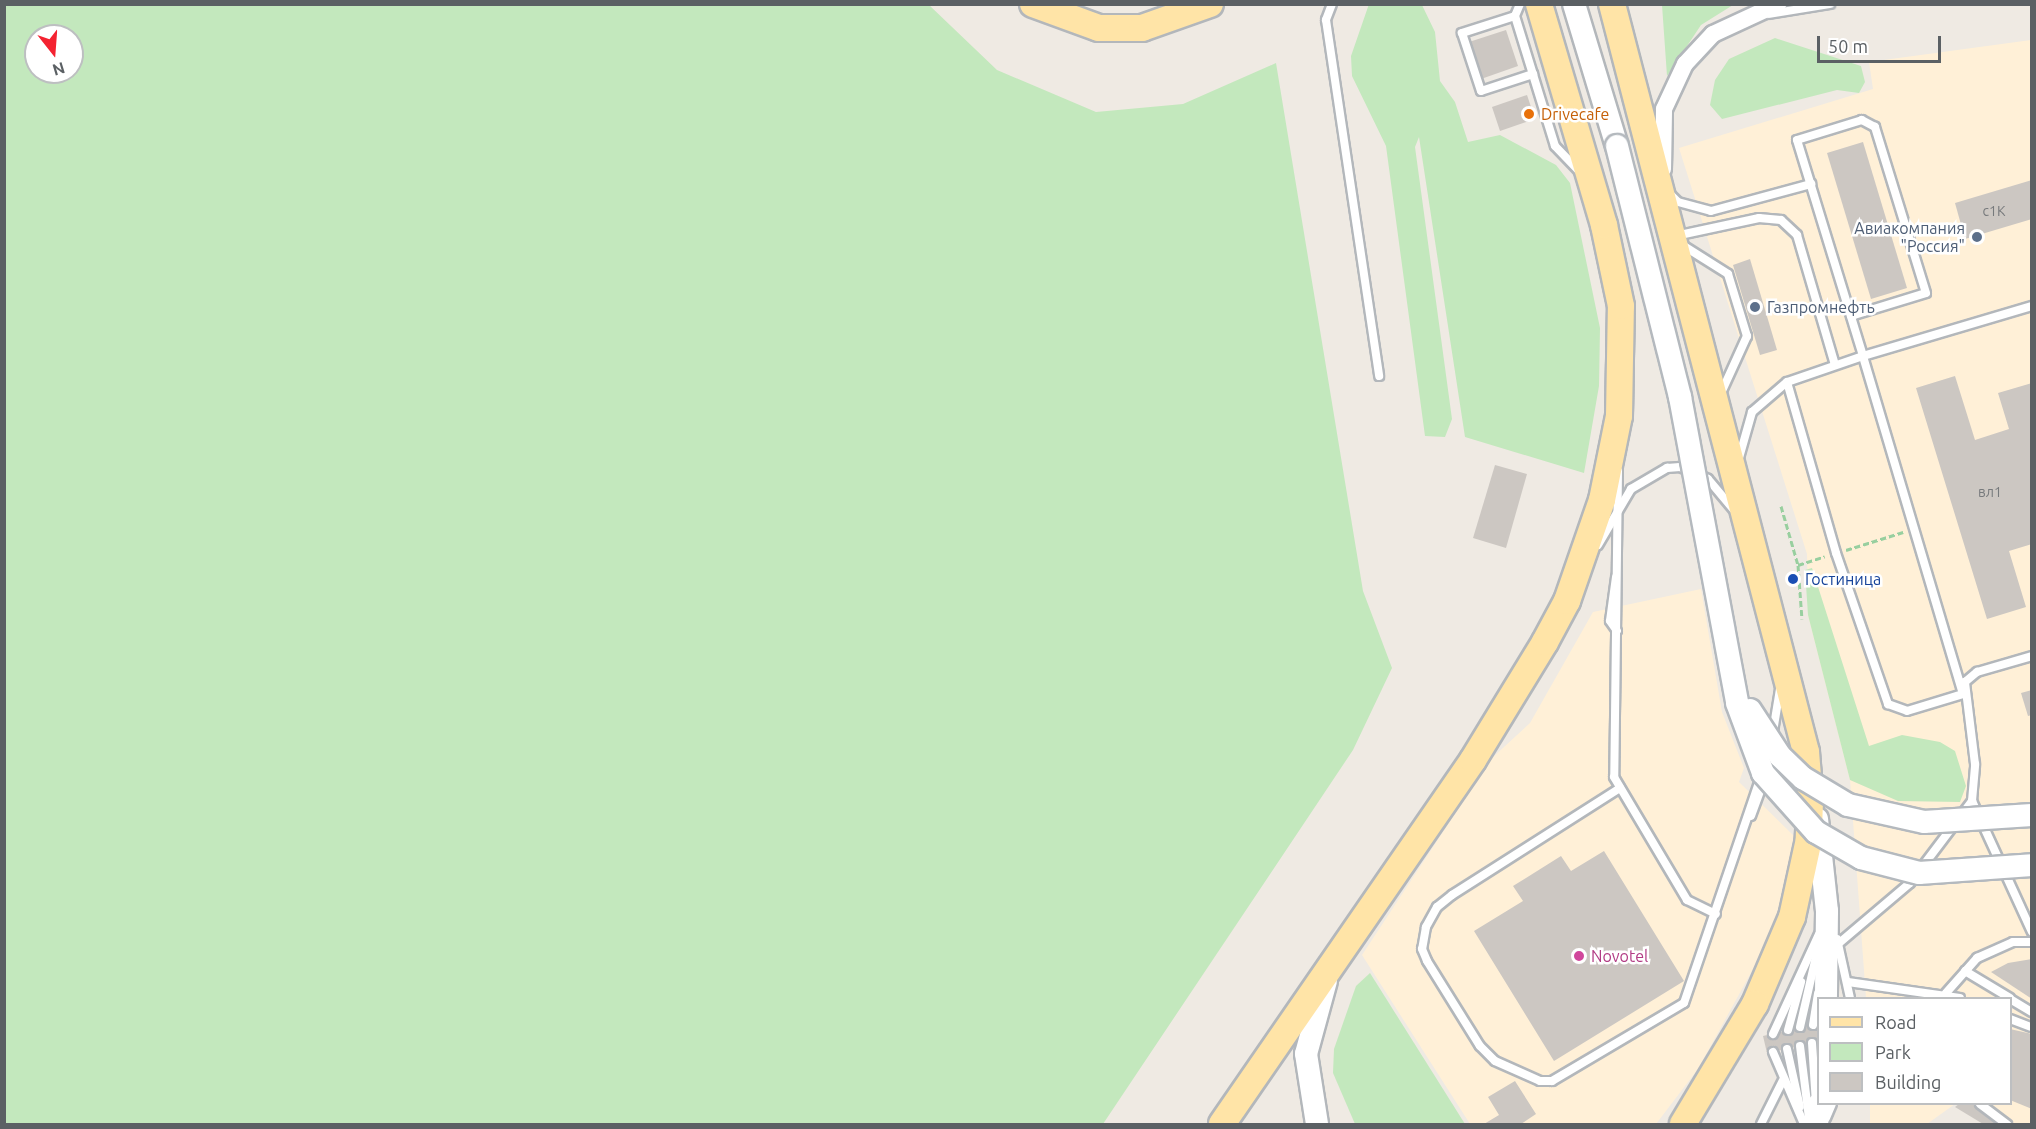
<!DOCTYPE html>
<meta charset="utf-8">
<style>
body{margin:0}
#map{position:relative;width:2036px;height:1129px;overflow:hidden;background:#efeae3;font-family:Ubuntu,sans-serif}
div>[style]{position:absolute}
.commercial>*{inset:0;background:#fff0d7}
.green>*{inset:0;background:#c3e8bd}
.building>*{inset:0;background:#ccc7c2}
.path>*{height:3px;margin-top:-1.5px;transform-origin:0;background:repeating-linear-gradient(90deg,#98cf9f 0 6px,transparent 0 9px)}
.roads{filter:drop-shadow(2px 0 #b3b7bb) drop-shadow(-2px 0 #b3b7bb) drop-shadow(0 2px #b3b7bb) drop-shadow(0 -2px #b3b7bb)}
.lane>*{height:8px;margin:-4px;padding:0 4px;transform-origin:4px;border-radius:4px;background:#fff}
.street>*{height:16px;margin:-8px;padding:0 8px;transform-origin:8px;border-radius:8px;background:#fff}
.secondary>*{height:22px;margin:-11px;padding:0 11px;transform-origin:11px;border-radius:11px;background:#fff}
.primary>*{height:26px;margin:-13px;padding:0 13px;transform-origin:13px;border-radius:13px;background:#ffe4a7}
.bridges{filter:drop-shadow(2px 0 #b4b9be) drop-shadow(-2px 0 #b4b9be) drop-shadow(0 2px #b4b9be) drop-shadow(0 -2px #b4b9be)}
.secondary-bridge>*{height:22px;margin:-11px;padding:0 11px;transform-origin:11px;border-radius:11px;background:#fff}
.dots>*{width:16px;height:16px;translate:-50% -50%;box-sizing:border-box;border:3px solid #fff;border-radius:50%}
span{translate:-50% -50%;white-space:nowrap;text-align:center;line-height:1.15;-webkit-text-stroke:5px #fff;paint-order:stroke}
.number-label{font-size:14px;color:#777a7c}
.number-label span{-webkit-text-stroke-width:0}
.food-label{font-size:16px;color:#c56008}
.left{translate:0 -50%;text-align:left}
.service-label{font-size:16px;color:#4e5e75}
.right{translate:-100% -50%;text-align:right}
.transit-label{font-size:16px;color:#164399}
.hotel-label{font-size:16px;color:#b23c85}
.frame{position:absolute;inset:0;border:6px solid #5b6064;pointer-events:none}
.legend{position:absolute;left:1817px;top:997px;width:195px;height:108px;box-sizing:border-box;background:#fff;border:2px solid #bdbfc1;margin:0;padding:8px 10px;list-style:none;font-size:18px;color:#5b6064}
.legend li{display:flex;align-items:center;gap:12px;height:30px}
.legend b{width:30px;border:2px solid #bdbfc1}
.north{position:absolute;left:24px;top:24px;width:60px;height:60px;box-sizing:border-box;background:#fff;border:2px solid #bdbfc1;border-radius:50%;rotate:163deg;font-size:16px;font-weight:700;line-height:24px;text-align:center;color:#5b6064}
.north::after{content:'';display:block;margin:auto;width:21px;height:27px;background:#f42331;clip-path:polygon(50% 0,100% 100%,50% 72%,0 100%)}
.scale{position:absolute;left:1817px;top:36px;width:124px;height:27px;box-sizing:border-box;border:3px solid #5b6064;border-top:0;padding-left:8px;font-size:18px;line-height:21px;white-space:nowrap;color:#5b6064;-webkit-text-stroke:4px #fff;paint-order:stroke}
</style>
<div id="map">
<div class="commercial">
<div style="clip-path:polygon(2031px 40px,2031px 1124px,1996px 1124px,1962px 1104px,2010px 1104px,2010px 998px,1866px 998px,1850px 780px,1808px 615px,1807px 554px,1679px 148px,1873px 89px,1869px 62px)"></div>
<div style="clip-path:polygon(1701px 589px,1722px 712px,1744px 768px,1739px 782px,1795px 837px,1779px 912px,1764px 949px,1698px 1069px,1656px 1124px,1470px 1124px,1362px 955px,1491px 759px,1530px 723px,1593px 612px)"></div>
<div style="clip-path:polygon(1870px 1104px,1955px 1104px,1927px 1124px,1870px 1124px)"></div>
</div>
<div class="green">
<div style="clip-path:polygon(evenodd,5px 4px,929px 5px,997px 70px,1096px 112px,1183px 104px,1276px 63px,1363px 591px,1392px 668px,1353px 750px,1103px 1124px,5px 1124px,5px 4px,36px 36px,72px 36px,72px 72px,36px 72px,36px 36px)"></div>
<div style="clip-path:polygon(1369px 4px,1422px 5px,1435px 32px,1440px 81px,1455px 102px,1468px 142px,1500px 135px,1556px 165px,1570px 183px,1600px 328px,1599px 386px,1584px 473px,1465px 437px,1419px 137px,1415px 147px,1452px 419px,1445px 437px,1425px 436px,1386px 146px,1352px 76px,1351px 56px)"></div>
<div style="clip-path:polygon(1662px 5px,1733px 5px,1701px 25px,1667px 76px)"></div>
<div style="clip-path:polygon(1775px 38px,1861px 66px,1865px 82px,1859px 93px,1837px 90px,1722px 119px,1710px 105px,1715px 80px,1729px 59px)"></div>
<div style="clip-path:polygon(1812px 568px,1869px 746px,1902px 735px,1940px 742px,1955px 751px,1966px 786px,1960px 802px,1898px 801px,1850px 780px,1808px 615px,1805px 570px)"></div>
<div style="clip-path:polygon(1370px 973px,1465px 1124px,1355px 1124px,1333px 1073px,1334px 1049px,1356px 986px)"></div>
</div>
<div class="building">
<div style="clip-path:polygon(1506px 30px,1518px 66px,1481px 79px,1469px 42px)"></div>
<div style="clip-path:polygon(1527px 95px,1535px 119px,1500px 131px,1492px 107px)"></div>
<div style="clip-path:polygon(1863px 142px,1907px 288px,1871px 299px,1827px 153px)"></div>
<div style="clip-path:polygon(2032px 180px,2032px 219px,1965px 239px,1955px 203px)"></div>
<div style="clip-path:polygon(1750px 259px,1777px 350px,1760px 355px,1733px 265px)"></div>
<div style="clip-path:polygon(1955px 376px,1975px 440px,2009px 429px,1998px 393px,2032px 383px,2032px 544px,2009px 551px,2026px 607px,1987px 619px,1916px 388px)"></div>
<div style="clip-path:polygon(1495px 465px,1527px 474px,1506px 548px,1473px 538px)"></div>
<div style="clip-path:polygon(2032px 690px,2032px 715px,2028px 716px,2021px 693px)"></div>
<div style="clip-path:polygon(1604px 851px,1684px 981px,1554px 1061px,1474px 931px,1523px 901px,1513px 886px,1561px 856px,1571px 871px)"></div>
<div style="clip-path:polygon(2032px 959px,2032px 999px,1991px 972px,2008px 963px)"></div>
<div style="clip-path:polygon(1818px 1023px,1818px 1042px,1767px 1053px,1763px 1036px)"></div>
<div style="clip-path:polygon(2010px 1029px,2032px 1034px,2032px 1109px,2010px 1100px)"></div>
<div style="clip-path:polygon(1515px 1081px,1536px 1114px,1521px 1124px,1484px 1124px,1499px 1115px,1488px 1097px)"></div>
<div style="clip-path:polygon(1959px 1104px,1980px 1104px,2002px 1124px,1983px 1124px,1955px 1107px)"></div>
</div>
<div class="path">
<div style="left:1781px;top:506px;width:61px;rotate:73.9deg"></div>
<div style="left:1798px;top:565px;width:54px;rotate:85.8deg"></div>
<div style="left:1846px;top:550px;width:60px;rotate:-17.5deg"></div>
<div style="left:1798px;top:565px;width:28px;rotate:-18deg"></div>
</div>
<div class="roads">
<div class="lane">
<div style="left:1332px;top:4px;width:17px;rotate:111deg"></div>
<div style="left:1326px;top:20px;width:360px;rotate:81.5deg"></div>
<div style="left:1520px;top:4px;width:13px;rotate:113deg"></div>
<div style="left:1515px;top:16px;width:136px;rotate:72.9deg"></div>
<div style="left:1555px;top:146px;width:37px;rotate:46deg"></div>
<div style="left:1769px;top:14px;width:62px;rotate:-9.3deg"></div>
<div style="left:1515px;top:16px;width:56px;rotate:162.2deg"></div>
<div style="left:1462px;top:33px;width:61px;rotate:71.9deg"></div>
<div style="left:1481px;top:91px;width:55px;rotate:-18.1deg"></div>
<div style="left:1670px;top:194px;width:11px;rotate:45deg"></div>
<div style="left:1678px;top:202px;width:34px;rotate:15deg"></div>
<div style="left:1711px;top:211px;width:104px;rotate:-15.1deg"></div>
<div style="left:1675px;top:236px;width:86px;rotate:-12.1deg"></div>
<div style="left:1759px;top:218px;width:22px;rotate:5deg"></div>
<div style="left:1781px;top:220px;width:22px;rotate:43deg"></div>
<div style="left:1797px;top:235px;width:135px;rotate:73.7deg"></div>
<div style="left:1679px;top:243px;width:58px;rotate:32.3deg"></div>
<div style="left:1728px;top:274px;width:65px;rotate:73deg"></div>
<div style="left:1747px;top:336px;width:63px;rotate:114.5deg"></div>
<div style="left:1851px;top:316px;width:78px;rotate:-17deg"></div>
<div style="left:1926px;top:293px;width:174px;rotate:-107.1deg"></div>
<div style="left:1875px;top:127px;width:15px;rotate:-152deg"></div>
<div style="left:1862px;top:120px;width:68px;rotate:162.9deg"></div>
<div style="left:1797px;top:140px;width:226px;rotate:73deg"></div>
<div style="left:1863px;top:356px;width:80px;rotate:161.1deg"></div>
<div style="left:1787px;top:382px;width:178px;rotate:74deg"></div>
<div style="left:1836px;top:553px;width:160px;rotate:71deg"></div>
<div style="left:1888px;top:704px;width:20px;rotate:20deg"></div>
<div style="left:1907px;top:711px;width:59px;rotate:-16.9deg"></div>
<div style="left:1963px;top:694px;width:352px;rotate:-106.5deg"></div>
<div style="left:1863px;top:356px;width:176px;rotate:-16.5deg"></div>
<div style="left:1739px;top:458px;width:48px;rotate:-74.2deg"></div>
<div style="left:1752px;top:412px;width:46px;rotate:-40.6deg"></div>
<div style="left:1618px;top:471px;width:306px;rotate:90.7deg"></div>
<div style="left:1614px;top:777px;width:143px;rotate:59.3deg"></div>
<div style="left:1687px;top:900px;width:32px;rotate:26deg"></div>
<div style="left:1598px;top:545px;width:65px;rotate:-59.5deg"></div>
<div style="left:1631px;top:489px;width:42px;rotate:-30.3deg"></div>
<div style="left:1667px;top:468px;width:13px;rotate:-4deg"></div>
<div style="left:1680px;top:467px;width:30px;rotate:23deg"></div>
<div style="left:1708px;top:479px;width:39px;rotate:50deg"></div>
<div style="left:1616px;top:577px;width:44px;rotate:97.8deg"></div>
<div style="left:1610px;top:621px;width:12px;rotate:55deg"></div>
<div style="left:1772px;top:738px;width:50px;rotate:-80.7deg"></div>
<div style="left:1620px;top:788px;width:199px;rotate:147.5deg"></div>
<div style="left:1452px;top:895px;width:19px;rotate:141deg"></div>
<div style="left:1437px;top:907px;width:23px;rotate:119deg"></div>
<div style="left:1426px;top:927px;width:22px;rotate:100deg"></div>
<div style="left:1422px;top:949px;width:13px;rotate:67deg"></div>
<div style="left:1427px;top:961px;width:100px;rotate:58.1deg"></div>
<div style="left:1480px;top:1046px;width:21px;rotate:45deg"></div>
<div style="left:1495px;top:1061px;width:49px;rotate:24deg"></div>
<div style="left:1540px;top:1081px;width:12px"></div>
<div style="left:1552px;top:1081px;width:153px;rotate:-30.6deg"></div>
<div style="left:1684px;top:1003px;width:242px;rotate:-71.2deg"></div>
<div style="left:1972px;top:801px;width:37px;rotate:-85deg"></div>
<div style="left:1975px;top:764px;width:83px;rotate:-97deg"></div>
<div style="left:1965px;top:682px;width:16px;rotate:-40deg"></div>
<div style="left:1977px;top:672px;width:57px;rotate:-16.2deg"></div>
<div style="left:1751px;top:816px;width:38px;rotate:-70deg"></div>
<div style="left:1837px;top:939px;width:60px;rotate:77.6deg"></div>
<div style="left:1838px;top:944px;width:94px;rotate:-40.3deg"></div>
<div style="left:1910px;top:883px;width:103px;rotate:-52.9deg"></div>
<div style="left:1972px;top:801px;width:144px;rotate:65.4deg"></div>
<div style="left:1965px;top:971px;width:52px;rotate:31deg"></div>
<div style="left:1848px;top:982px;width:113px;rotate:8.1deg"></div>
<div style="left:1946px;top:993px;width:47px;rotate:-48.5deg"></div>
<div style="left:1977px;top:958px;width:39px;rotate:-24deg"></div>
<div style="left:2013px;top:942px;width:19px"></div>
<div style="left:2010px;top:999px;width:26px;rotate:31deg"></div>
<div style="left:2010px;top:1019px;width:22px;rotate:21deg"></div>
<div style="left:1813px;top:1025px;width:32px;rotate:-81deg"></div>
<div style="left:1800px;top:1027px;width:77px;rotate:-77.2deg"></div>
<div style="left:1788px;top:1030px;width:50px;rotate:-74.8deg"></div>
<div style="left:1773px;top:1034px;width:110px;rotate:-65.3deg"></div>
<div style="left:1812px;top:1043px;width:60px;rotate:86.2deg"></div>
<div style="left:1800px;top:1046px;width:73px;rotate:82.9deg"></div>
<div style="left:1787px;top:1049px;width:59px;rotate:77.4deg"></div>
<div style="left:1773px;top:1052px;width:78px;rotate:66.7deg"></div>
<div style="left:1980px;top:1104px;width:34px;rotate:37deg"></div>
<div style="left:1826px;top:1118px;width:15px;rotate:-67deg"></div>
<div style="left:1761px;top:1124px;width:49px;rotate:-63.4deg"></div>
</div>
<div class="street">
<div style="left:1663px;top:169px;width:60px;rotate:-89deg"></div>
<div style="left:1664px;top:109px;width:50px;rotate:-65deg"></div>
<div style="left:1685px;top:64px;width:41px;rotate:-47deg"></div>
<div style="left:1713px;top:34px;width:72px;rotate:-24.8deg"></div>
</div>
<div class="secondary">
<div style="left:1574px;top:4px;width:148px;rotate:73.2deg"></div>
<div style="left:1817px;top:819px;width:93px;rotate:83.8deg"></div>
<div style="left:1827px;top:911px;width:87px;rotate:90.7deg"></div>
<div style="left:1317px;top:1124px;width:71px;rotate:-98.9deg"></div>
<div style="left:1306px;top:1054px;width:76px;rotate:-74.7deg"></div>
<div style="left:1817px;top:1124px;width:20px;rotate:-84deg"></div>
</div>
<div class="primary">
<div style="left:1033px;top:4px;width:70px;rotate:20deg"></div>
<div style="left:1099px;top:28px;width:43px"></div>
<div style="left:1142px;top:28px;width:72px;rotate:-19.4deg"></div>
<div style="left:1612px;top:4px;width:773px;rotate:75.46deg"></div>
<div style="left:1806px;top:752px;width:49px;rotate:85.3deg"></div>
<div style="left:1810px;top:801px;width:38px;rotate:92deg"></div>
<div style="left:1809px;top:839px;width:80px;rotate:102.3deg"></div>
<div style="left:1792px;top:917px;width:95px;rotate:113deg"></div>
<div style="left:1755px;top:1004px;width:140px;rotate:121deg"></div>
<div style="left:1222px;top:1124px;width:442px;rotate:-55.4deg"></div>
<div style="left:1473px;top:760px;width:138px;rotate:-58.6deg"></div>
<div style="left:1545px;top:642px;width:47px;rotate:-61.8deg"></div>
<div style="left:1567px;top:601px;width:107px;rotate:-70.9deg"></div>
<div style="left:1602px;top:500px;width:86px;rotate:-78.6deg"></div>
<div style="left:1619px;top:416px;width:110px;rotate:-89deg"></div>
<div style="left:1621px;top:306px;width:83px;rotate:-101.9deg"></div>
<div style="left:1604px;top:225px;width:230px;rotate:-106.4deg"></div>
</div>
</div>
<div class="bridges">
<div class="secondary-bridge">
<div style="left:1617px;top:146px;width:259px;rotate:75.9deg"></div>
<div style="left:1680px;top:397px;width:311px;rotate:79.4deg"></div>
<div style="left:1737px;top:703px;width:75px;rotate:69.6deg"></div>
<div style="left:1763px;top:773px;width:79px;rotate:48.1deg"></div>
<div style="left:1816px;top:832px;width:52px;rotate:30deg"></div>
<div style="left:1861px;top:858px;width:60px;rotate:14.5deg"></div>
<div style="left:1919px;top:873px;width:113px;rotate:-4deg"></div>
<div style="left:1750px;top:710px;width:55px;rotate:56.9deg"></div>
<div style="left:1780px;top:756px;width:32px;rotate:44deg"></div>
<div style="left:1803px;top:778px;width:52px;rotate:31deg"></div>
<div style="left:1848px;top:805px;width:78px;rotate:12.6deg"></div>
<div style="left:1924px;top:822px;width:108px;rotate:-3.7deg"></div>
</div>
</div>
<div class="dots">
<div style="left:1529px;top:114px;background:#e8710a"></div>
<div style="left:1977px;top:237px;background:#5c6f8a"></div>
<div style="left:1755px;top:307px;background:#5c6f8a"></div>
<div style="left:1793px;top:579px;background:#1a4fb4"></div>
<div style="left:1579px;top:956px;background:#d1479c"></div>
</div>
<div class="number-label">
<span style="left:1994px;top:211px">с1К</span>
<span style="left:1990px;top:492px">вл1</span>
</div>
<div class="food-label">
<span class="left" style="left:1541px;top:114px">Drivecafe</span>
</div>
<div class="service-label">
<span class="right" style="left:1965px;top:237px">Авиакомпания<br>"Россия"</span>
<span class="left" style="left:1767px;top:307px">Газпромнефть</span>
</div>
<div class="transit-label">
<span class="left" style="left:1805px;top:579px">Гостиница</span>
</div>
<div class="hotel-label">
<span class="left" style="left:1591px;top:956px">Novotel</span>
</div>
<div class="frame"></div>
<ul class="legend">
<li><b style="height:8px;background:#ffe4a7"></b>Road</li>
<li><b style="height:16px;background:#c3e8bd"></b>Park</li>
<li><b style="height:16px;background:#ccc7c2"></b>Building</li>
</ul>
<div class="north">N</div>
<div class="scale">50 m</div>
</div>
